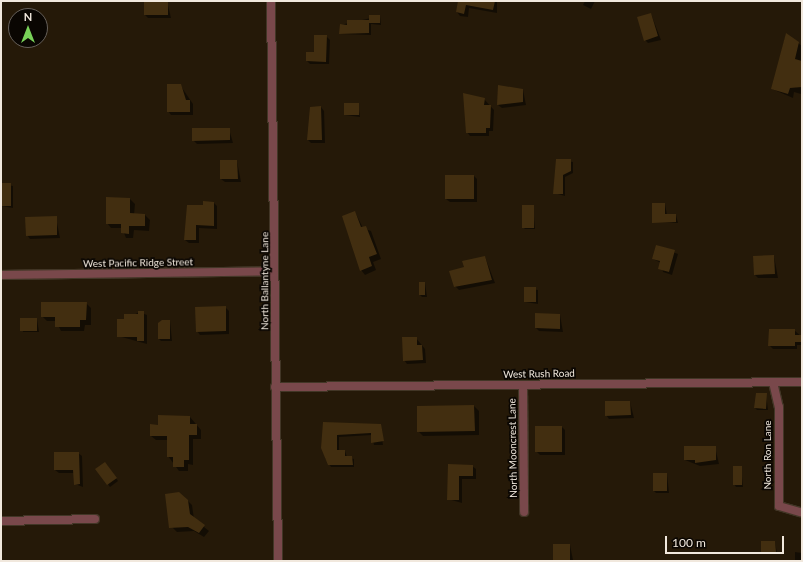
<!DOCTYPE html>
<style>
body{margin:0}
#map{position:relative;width:803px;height:562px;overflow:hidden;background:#251908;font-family:Lato,sans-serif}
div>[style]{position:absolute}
.shadow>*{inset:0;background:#0007}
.building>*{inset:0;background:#422e10}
.roads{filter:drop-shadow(1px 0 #423626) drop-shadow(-1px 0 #423626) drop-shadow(0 1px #423626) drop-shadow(0 -1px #423626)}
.minor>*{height:8px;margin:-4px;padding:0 4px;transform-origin:4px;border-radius:4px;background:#79484b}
span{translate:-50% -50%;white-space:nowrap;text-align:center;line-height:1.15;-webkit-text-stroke:3.5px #0a0602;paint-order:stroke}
.street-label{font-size:10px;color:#f1e8dd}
.frame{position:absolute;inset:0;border:2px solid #f1e8dd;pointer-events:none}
.north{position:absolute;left:8px;top:8px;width:40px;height:40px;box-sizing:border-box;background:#0a0602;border:1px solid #66605a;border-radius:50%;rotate:0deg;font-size:11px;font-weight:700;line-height:16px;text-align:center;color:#f1e8dd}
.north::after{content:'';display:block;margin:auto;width:14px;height:18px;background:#78d158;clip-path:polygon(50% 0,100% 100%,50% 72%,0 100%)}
.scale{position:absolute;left:665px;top:536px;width:119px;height:18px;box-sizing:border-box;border:2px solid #f1e8dd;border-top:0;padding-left:5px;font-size:12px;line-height:14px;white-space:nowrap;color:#f1e8dd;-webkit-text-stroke:3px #0a0602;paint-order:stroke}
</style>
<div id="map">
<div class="shadow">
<div style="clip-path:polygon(149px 1px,167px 1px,171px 18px,148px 18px,145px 15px)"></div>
<div style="clip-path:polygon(459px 1px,497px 1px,497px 13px,469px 8px,468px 17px,460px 16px,457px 12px)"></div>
<div style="clip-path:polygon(585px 1px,595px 1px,591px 9px,583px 5px)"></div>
<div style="clip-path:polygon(651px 14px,661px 40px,648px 43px,645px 40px)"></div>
<div style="clip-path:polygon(380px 16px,381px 25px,371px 24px,371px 35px,340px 34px,340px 25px)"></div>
<div style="clip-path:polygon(786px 34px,802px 46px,802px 90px,801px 94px,794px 92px,793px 98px,772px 89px)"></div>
<div style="clip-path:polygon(326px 36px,330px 40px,329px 64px,310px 64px,307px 61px)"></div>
<div style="clip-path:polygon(180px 85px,193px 104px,193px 115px,171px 115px,168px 111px)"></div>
<div style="clip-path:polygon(523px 90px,526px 105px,502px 108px,498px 105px)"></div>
<div style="clip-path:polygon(484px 99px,494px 110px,493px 131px,489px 131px,489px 136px,470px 136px,467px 132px)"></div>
<div style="clip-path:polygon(358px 104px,360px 117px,345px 115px)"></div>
<div style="clip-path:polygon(321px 107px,324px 111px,325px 143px,311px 143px,308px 140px)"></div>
<div style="clip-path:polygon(229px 129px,233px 143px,197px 144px,193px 140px)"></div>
<div style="clip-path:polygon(557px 160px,573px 162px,573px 173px,565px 177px,565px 196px,554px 193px)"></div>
<div style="clip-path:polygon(237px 161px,241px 182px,225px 182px,221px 179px)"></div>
<div style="clip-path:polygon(474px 176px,477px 179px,477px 202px,450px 202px,446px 199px)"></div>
<div style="clip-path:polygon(1px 184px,13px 186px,13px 208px,1px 206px)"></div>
<div style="clip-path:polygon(130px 199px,135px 204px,134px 215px,145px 215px,150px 220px,149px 231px,134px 230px,133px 238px,126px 238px,122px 228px,111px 228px,107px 223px)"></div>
<div style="clip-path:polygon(214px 203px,217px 206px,217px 229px,199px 228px,199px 243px,189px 243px,185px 240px,204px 206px)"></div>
<div style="clip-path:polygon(665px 204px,667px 215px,676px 215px,678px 223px,653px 222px)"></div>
<div style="clip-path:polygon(533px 206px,535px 229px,525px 229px,523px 227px)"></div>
<div style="clip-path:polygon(355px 212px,363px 228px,371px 231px,381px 259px,373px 262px,376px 270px,365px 275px,361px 270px)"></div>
<div style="clip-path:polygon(56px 218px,60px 238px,30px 239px,27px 235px)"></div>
<div style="clip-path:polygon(657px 246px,678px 254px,672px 275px,663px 272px,661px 263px,653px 259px)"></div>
<div style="clip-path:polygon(774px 256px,778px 278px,758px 278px,755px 275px)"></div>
<div style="clip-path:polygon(485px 257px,495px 283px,459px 290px,455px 286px,465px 267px)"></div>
<div style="clip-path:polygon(425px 283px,427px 297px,422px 297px,420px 295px)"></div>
<div style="clip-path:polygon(525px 288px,538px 290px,538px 304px,525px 302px)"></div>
<div style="clip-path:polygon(86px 303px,91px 308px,91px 325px,85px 325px,84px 331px,61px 331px,56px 321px,47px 321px,42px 316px)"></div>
<div style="clip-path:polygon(225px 307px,229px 311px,229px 334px,200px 335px,197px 331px)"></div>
<div style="clip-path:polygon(139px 312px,147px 315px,147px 344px,118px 336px,125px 320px)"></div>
<div style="clip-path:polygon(560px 315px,563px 332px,539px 331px,536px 328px)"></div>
<div style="clip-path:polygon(21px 319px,37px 319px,39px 332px,23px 332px)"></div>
<div style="clip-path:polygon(170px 321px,172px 341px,161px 341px,159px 339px)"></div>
<div style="clip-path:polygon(794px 330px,802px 337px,802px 345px,797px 345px,797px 349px,773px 349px,769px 345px)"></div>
<div style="clip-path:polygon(416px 338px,425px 349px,426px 363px,407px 364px,404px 360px)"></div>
<div style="clip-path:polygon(766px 394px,768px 410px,757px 410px,755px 408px)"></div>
<div style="clip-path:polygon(630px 402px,634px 418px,609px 419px,606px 415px)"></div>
<div style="clip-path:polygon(474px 406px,479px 411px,479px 435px,423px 436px,418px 431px)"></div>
<div style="clip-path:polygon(190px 417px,201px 430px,201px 439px,193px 439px,193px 465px,188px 464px,188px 471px,179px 471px,168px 456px,168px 440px,156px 440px,151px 436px,159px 426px)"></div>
<div style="clip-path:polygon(324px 423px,380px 425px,383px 445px,374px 445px,372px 435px,339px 437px,339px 451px,345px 451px,347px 457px,354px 459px,354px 467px,331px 467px,325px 458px)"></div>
<div style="clip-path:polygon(562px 427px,565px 430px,565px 455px,540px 455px,536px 451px)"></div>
<div style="clip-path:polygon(715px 447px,719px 464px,700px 466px,685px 460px)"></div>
<div style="clip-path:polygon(78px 453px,82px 456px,83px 487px,75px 484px,74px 473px,59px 473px,55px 470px)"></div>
<div style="clip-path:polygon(107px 465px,118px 481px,110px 487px,97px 469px)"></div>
<div style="clip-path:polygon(449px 465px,472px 466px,476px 469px,476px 479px,462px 479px,462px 503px,448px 499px)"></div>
<div style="clip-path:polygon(741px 467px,743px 487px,736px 487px,734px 484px)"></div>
<div style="clip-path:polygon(667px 474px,669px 493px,656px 493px,654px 491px)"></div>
<div style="clip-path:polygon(187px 500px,192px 505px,194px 519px,209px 531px,204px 537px,194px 531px,177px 532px,172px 527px)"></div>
<div style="clip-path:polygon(775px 542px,777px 553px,762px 551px)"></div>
<div style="clip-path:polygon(570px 545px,573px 560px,592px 561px,554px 561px)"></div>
<div style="clip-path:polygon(795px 552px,802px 553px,802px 561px,795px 561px)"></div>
<div style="clip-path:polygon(113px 560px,124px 560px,125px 561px,113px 561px)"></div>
</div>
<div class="building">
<div style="clip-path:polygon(144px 1px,168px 1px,168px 15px,144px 15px)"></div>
<div style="clip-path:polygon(458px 1px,495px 1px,493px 10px,466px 5px,464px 14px,456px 12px)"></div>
<div style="clip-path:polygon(651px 13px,658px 36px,644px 41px,637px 17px)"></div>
<div style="clip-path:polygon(369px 15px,380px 15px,380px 23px,369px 23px,369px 33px,339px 34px,340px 24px,347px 25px,347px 20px,369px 20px)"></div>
<div style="clip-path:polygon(786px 33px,799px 42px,795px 59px,802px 61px,802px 87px,790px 88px,788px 94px,771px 89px)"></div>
<div style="clip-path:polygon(314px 35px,327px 35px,326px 62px,306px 61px,306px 52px,314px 52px)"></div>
<div style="clip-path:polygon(167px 84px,181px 84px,186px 100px,190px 100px,190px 112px,167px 112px)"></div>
<div style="clip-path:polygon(498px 85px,523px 89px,523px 102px,497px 105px)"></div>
<div style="clip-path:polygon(463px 93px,485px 98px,484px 105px,491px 105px,490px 128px,486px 128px,486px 133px,466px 133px)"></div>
<div style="clip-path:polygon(344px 103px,359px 103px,359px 115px,344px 115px)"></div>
<div style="clip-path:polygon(321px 106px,322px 140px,307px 140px,310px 107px)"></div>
<div style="clip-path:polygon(192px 128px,230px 128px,230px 140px,192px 141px)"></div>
<div style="clip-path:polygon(556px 159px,571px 159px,571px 171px,563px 175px,563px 194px,553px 194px)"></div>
<div style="clip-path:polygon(220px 160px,237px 160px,238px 179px,220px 179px)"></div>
<div style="clip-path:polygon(445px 175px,474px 175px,474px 199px,445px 199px)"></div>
<div style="clip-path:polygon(1px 183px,11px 183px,11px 206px,1px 206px)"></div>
<div style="clip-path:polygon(106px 197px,130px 198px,130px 213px,145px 214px,145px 226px,129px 226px,129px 234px,121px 233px,121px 224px,106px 224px)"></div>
<div style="clip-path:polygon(203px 201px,214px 202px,214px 226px,196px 225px,196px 240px,184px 240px,187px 205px,203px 205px)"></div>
<div style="clip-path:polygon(652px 203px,665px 203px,665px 214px,676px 214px,676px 222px,652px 223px)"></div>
<div style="clip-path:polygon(522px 205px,534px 205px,534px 228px,522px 228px)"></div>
<div style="clip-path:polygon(355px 211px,361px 227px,366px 226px,377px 254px,369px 257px,372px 266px,360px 271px,342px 216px)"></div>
<div style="clip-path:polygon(57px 216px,57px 235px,26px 236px,25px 217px)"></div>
<div style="clip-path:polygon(656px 245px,675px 250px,669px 272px,658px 269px,660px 261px,652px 259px)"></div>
<div style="clip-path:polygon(774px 255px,775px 274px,754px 275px,753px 256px)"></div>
<div style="clip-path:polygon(485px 256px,492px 280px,454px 287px,449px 271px,464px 267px,462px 261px)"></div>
<div style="clip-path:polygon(419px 282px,425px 282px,425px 295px,419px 295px)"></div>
<div style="clip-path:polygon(524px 287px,536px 287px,536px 302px,524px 302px)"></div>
<div style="clip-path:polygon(41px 302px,87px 302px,86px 320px,80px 320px,80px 327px,55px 327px,55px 317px,41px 317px)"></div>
<div style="clip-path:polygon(226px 306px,226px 331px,196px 332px,195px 307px)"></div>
<div style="clip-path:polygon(138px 311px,144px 311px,144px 341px,137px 341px,137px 337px,117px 337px,117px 319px,124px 319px,124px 314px,138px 314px)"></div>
<div style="clip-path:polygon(535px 313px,560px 314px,560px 329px,535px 328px)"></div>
<div style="clip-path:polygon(20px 318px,37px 318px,37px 331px,20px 331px)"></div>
<div style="clip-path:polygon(162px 320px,170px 320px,170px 339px,158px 339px,158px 323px)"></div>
<div style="clip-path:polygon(769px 329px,795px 329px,795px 335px,801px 335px,801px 342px,795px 342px,795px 346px,768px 346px)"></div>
<div style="clip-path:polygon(402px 337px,417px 337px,417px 345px,422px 345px,423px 360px,403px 361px)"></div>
<div style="clip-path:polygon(756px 393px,767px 393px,766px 409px,754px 408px)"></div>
<div style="clip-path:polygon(605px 401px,630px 401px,631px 415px,605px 416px)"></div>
<div style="clip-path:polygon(474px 405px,475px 431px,417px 432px,417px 406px)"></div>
<div style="clip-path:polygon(158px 415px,190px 416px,190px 424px,197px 424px,197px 435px,189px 435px,189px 460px,184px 460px,184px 467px,173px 467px,173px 457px,167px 457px,167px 436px,150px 436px,150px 424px,158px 425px)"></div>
<div style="clip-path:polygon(323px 422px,381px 424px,384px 441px,371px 443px,371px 433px,337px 435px,337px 450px,345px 450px,345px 456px,352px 456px,353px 465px,328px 465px,321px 448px)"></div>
<div style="clip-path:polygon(535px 426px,562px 426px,562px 452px,535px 452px)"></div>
<div style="clip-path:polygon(684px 446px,716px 446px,716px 460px,695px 463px,695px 460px,684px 460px)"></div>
<div style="clip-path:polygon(54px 452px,79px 452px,80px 484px,74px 485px,73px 470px,54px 470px)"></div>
<div style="clip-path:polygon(105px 462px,117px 478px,107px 485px,95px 469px)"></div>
<div style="clip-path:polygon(448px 464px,473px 465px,473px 476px,459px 476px,459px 500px,447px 500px)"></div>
<div style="clip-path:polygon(733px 466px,742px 466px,742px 485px,733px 485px)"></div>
<div style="clip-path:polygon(653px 473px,667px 473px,667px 491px,653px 491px)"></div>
<div style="clip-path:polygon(179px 492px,188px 500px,190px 514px,205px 525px,199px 533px,188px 527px,169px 528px,165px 494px)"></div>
<div style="clip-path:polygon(761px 541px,775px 541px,776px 552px,761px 552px)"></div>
<div style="clip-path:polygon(553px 544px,570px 544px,570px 561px,553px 561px)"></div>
</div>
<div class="roads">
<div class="minor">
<div style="left:271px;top:1px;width:560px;rotate:89.28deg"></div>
<div style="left:1px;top:275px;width:273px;rotate:-0.8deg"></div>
<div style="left:773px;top:382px;width:26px;rotate:77deg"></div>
<div style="left:779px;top:407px;width:99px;rotate:90deg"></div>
<div style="left:779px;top:506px;width:22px;rotate:16deg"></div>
<div style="left:523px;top:385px;width:127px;rotate:89.5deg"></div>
<div style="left:275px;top:387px;width:527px;rotate:-0.54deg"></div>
<div style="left:1px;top:521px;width:94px;rotate:-1.2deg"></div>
</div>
</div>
<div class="street-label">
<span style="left:138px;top:263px;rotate:-1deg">West Pacific Ridge Street</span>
<span style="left:265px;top:281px;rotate:-90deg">North Ballantyne Lane</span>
<span style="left:539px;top:374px;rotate:-1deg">West Rush Road</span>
<span style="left:513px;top:448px;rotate:-91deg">North Mooncrest Lane</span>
<span style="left:768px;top:455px;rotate:-90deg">North Ron Lane</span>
</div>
<div class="frame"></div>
<div class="north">N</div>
<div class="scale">100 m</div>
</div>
